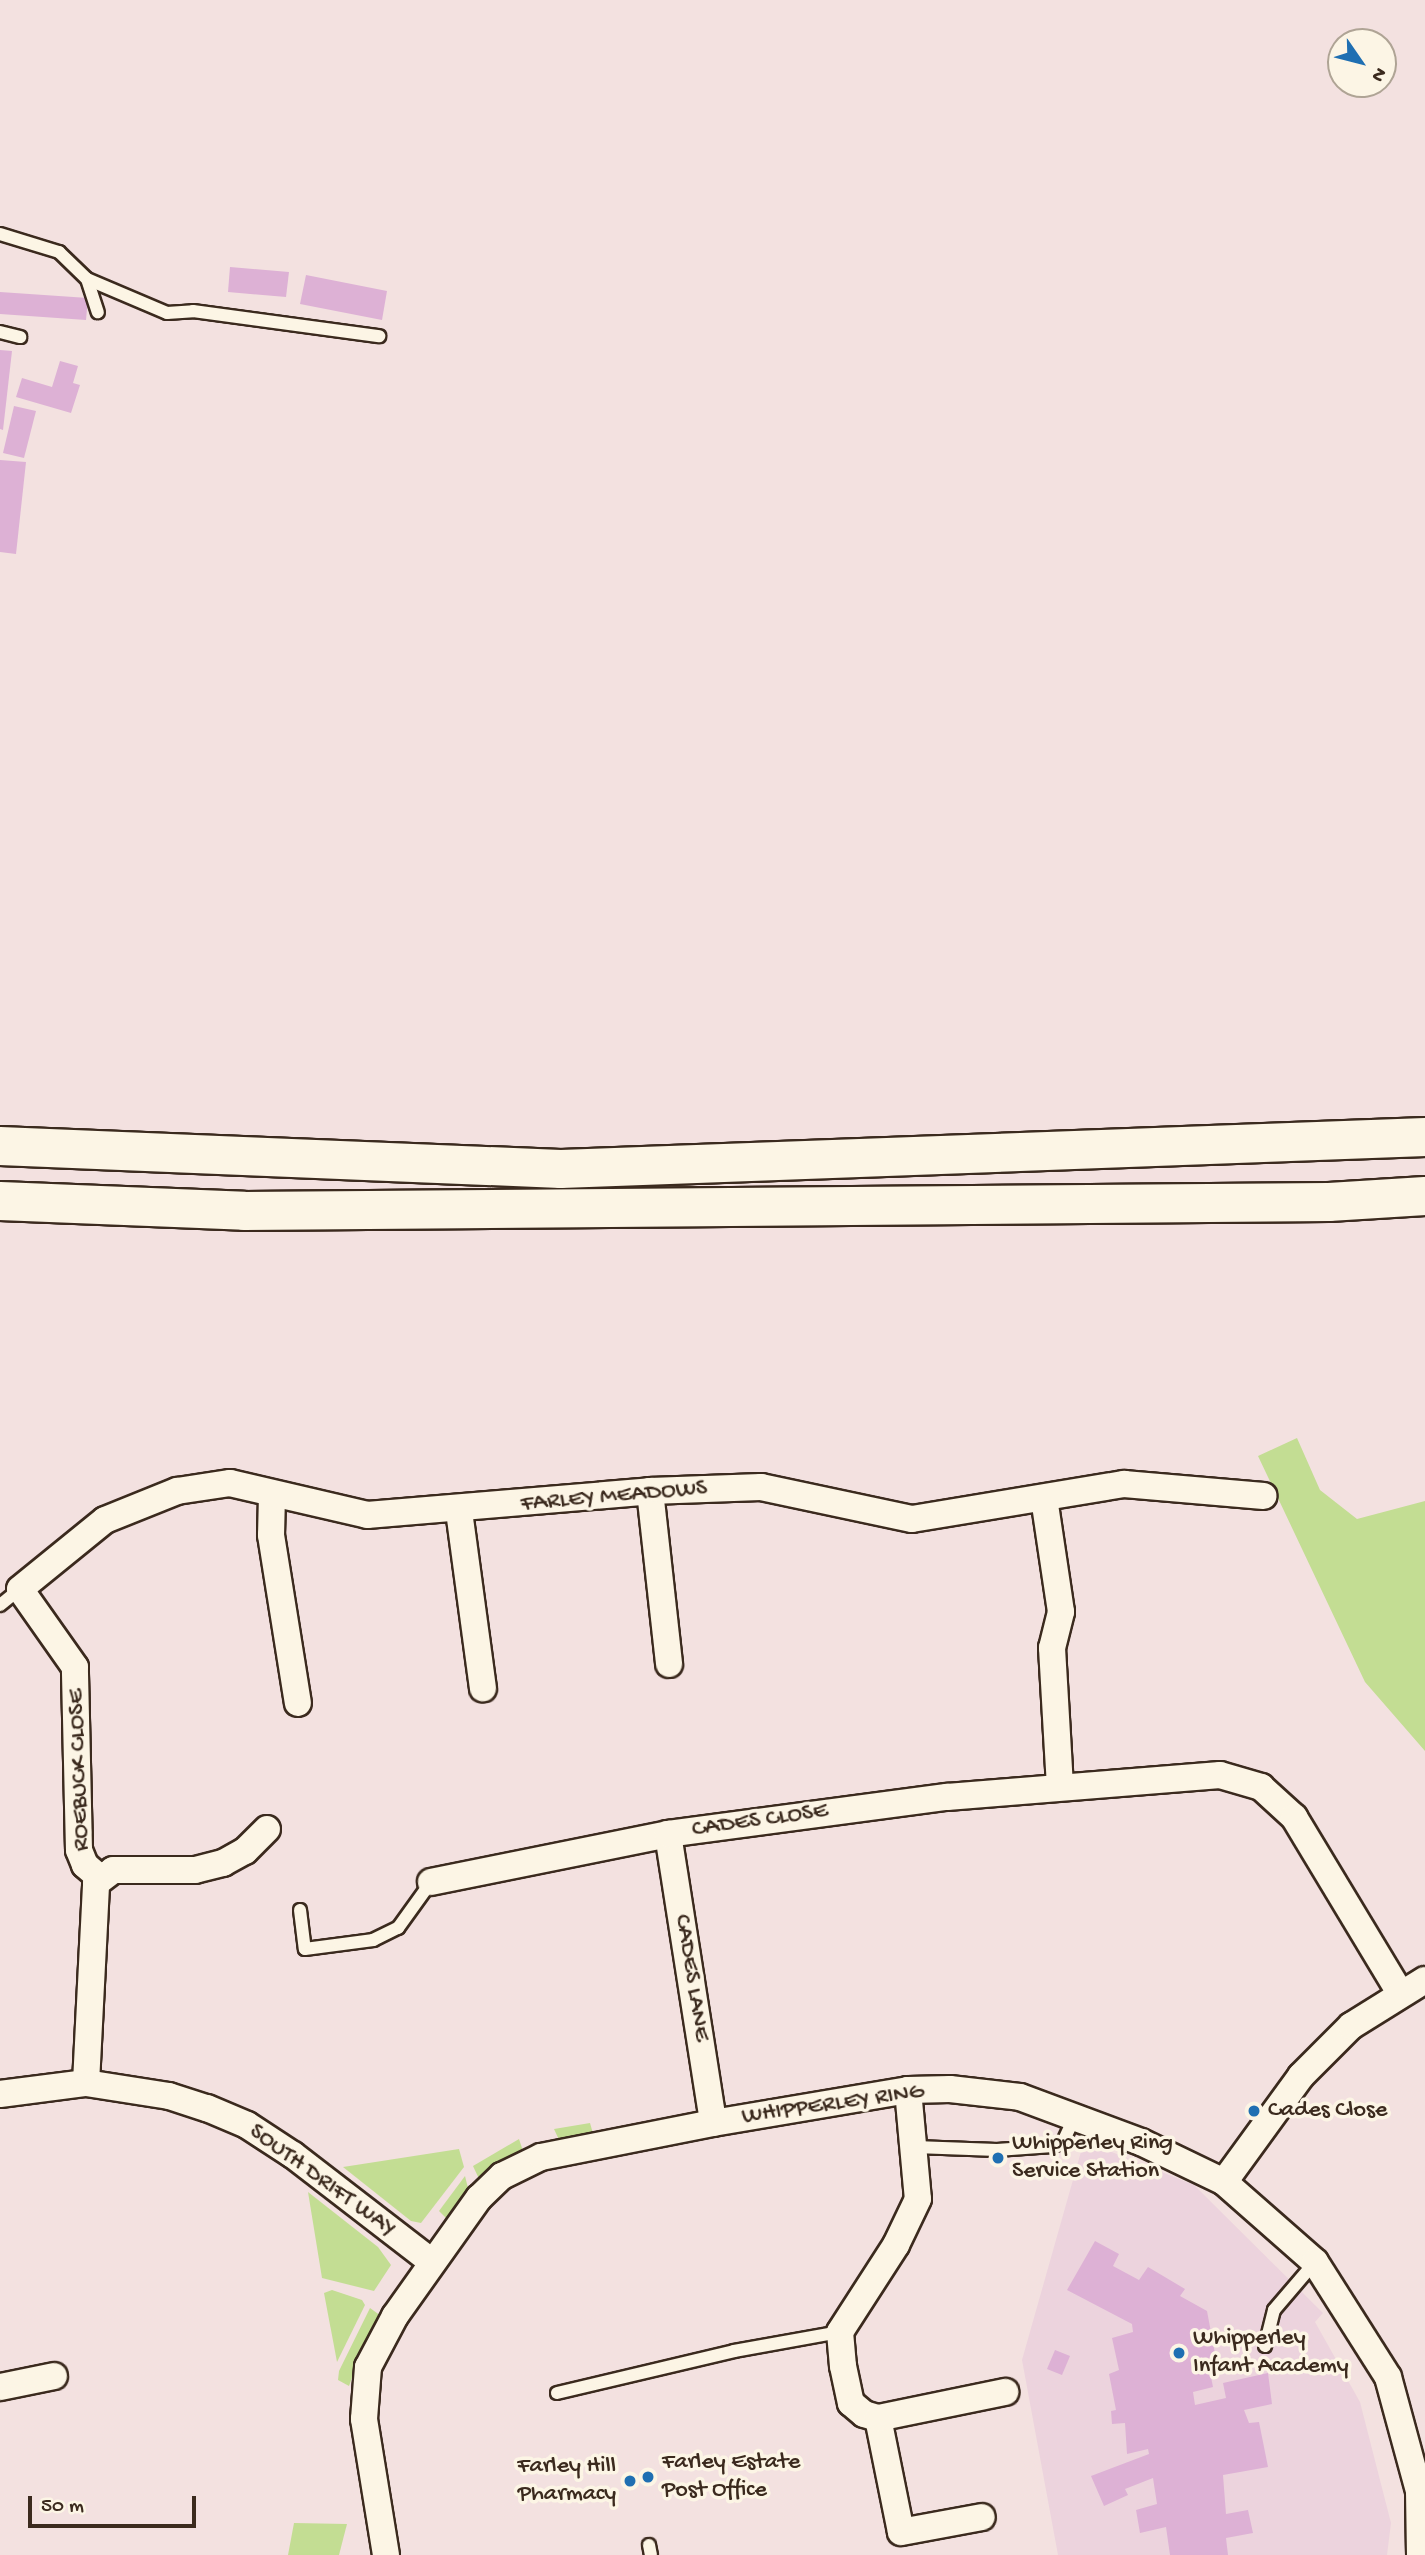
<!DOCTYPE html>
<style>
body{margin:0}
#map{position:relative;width:1425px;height:2555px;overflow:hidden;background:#f3e1e0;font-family:"Gochi Hand",sans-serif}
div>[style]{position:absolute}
.built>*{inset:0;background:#ecd3dd}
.green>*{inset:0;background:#c3dd93}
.building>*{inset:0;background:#ddb1d5}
.roads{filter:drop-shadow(2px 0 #3b2a1e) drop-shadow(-2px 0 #3b2a1e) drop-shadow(0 2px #3b2a1e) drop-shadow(0 -2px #3b2a1e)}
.service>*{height:12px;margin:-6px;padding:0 6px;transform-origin:6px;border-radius:6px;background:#fcf5e5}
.minor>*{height:26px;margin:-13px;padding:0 13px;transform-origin:13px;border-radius:13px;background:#fcf5e5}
.motorway>*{height:38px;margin:-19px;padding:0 19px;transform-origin:19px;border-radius:19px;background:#fcf5e5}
.dots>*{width:19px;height:19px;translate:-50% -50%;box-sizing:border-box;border:4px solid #fcf5e5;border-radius:50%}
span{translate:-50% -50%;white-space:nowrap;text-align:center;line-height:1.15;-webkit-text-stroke:7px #fcf5e5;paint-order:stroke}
.street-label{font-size:24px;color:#3b2a1e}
.poi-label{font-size:24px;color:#3b2a1e}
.left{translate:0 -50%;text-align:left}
.right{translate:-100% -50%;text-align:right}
.north{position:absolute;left:1327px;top:28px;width:70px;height:70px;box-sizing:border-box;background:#fcf5e5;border:2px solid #afa495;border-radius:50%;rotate:125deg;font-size:19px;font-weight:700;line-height:28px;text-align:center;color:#3b2a1e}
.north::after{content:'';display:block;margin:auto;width:24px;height:32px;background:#1f6fb2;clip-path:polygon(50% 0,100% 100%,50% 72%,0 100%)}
.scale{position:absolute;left:28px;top:2496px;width:168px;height:32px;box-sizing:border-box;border:4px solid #3b2a1e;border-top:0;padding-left:9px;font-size:21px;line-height:24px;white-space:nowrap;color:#3b2a1e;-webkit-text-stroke:5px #fcf5e5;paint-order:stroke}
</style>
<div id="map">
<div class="built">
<div style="clip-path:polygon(1084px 2141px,1194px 2185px,1323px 2313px,1315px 2322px,1360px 2402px,1391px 2523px,1387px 2555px,1058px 2555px,1022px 2360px)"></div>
</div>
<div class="green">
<div style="clip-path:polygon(1297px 1438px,1320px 1490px,1357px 1519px,1425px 1501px,1425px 1751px,1365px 1682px,1258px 1456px)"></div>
<div style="clip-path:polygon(590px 2123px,594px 2137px,560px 2142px,554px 2129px)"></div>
<div style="clip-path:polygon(519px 2139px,523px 2151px,480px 2181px,473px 2166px)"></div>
<div style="clip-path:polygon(459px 2149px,464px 2167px,421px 2223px,411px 2221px,343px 2167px)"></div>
<div style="clip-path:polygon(465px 2176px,469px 2192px,448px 2220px,439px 2211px)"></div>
<div style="clip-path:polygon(308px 2192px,378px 2247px,391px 2265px,374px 2291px,322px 2278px)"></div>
<div style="clip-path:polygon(332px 2290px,362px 2300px,365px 2305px,337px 2362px,324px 2293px)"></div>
<div style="clip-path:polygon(370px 2308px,381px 2316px,365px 2342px,349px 2386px,338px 2380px,339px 2371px)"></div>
<div style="clip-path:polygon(294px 2523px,347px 2524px,339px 2555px,288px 2555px)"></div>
</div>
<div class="building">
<div style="clip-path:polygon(230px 267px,289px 272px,286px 297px,228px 292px)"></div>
<div style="clip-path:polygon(306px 275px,387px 291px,382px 320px,300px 304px)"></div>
<div style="clip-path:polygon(0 292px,88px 298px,86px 320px,0 314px)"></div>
<div style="clip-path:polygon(0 350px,12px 351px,3px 430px,0 429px)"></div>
<div style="clip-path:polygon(60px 361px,78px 366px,73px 383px,80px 385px,71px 413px,16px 397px,22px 378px,52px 387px)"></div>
<div style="clip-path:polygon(14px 406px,36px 411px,24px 458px,3px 453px)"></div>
<div style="clip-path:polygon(0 460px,26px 462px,16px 554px,0 552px)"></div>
<div style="clip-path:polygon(1095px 2241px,1119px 2254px,1113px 2266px,1139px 2280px,1148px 2267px,1185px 2289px,1180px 2296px,1207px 2311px,1219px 2375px,1211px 2377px,1213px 2387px,1193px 2392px,1195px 2405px,1226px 2398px,1223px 2383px,1268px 2373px,1272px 2404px,1244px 2410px,1249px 2423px,1259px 2422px,1268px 2467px,1223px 2475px,1226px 2514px,1248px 2510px,1253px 2533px,1226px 2538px,1228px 2555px,1170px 2555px,1166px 2527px,1140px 2533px,1136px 2510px,1157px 2504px,1153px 2478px,1125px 2489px,1128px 2495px,1104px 2506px,1091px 2476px,1149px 2454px,1148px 2449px,1127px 2454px,1125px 2423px,1112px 2424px,1111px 2411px,1116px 2410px,1109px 2374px,1119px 2370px,1112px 2338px,1133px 2332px,1132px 2324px,1067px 2290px)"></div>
<div style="clip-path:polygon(1055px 2350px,1070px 2356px,1062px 2375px,1047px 2369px)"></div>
</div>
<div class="roads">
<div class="service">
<div style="left:0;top:234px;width:62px;rotate:17deg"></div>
<div style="left:59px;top:252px;width:39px;rotate:44deg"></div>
<div style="left:87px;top:279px;width:35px;rotate:72deg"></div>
<div style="left:87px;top:279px;width:87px;rotate:23deg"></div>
<div style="left:167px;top:313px;width:26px;rotate:-4deg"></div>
<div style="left:193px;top:311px;width:188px;rotate:7.7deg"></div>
<div style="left:0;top:332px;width:21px;rotate:14deg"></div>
<div style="left:0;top:1605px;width:26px;rotate:-39deg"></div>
<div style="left:300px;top:1910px;width:39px;rotate:83deg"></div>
<div style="left:305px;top:1949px;width:69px;rotate:-7.5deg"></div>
<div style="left:373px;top:1940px;width:28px;rotate:-26deg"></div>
<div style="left:398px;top:1928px;width:57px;rotate:-54.3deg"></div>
<div style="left:915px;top:2147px;width:82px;rotate:2.1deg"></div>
<div style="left:997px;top:2150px;width:56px;rotate:-4.1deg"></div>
<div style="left:1053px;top:2146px;width:11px;rotate:-22deg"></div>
<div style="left:1063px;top:2142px;width:29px;rotate:-65deg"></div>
<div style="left:1265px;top:2346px;width:37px;rotate:-76deg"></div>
<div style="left:1274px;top:2310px;width:63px;rotate:-49.5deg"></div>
<div style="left:557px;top:2393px;width:182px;rotate:-13.3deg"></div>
<div style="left:734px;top:2351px;width:108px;rotate:-10.2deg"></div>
<div style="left:649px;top:2545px;width:10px;rotate:79deg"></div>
</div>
<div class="minor">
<div style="left:650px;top:1491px;width:174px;rotate:83.7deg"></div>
<div style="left:272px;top:1495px;width:40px;rotate:91.4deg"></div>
<div style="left:271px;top:1535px;width:170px;rotate:80.9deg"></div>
<div style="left:1044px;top:1498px;width:115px;rotate:81.5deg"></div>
<div style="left:1061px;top:1612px;width:37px;rotate:104deg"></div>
<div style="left:1052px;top:1648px;width:139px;rotate:86.7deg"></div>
<div style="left:459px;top:1511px;width:179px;rotate:82.3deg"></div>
<div style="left:668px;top:1834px;width:292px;rotate:81.1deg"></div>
<div style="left:100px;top:1878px;width:20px;rotate:-139deg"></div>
<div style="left:85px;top:1865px;width:16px;rotate:-112deg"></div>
<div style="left:79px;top:1850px;width:183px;rotate:-91.3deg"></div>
<div style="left:75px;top:1667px;width:95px;rotate:-125.2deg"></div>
<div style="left:20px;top:1589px;width:109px;rotate:-39.1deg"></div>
<div style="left:105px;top:1520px;width:78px;rotate:-21.9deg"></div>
<div style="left:177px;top:1491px;width:54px;rotate:-8.6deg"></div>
<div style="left:230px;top:1483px;width:141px;rotate:13.1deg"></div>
<div style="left:367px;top:1515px;width:284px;rotate:-4.8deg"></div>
<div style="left:650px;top:1491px;width:111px;rotate:-2.1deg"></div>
<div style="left:761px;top:1487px;width:154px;rotate:12deg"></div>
<div style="left:912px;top:1519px;width:215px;rotate:-9.4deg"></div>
<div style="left:1124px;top:1484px;width:140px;rotate:4.9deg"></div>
<div style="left:431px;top:1882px;width:242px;rotate:-11.4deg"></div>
<div style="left:668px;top:1834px;width:281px;rotate:-7.6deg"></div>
<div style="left:947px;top:1797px;width:274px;rotate:-4.6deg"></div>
<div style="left:1220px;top:1775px;width:43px;rotate:16.3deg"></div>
<div style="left:1261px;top:1787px;width:45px;rotate:42.3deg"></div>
<div style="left:1294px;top:1817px;width:205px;rotate:58.9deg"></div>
<div style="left:86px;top:2083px;width:200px;rotate:-87.1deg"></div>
<div style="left:96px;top:1883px;width:21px;rotate:-37deg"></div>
<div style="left:113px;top:1870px;width:82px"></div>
<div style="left:195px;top:1870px;width:29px;rotate:-14deg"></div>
<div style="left:223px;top:1863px;width:25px;rotate:-29deg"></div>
<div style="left:245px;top:1851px;width:31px;rotate:-45deg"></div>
<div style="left:908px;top:2090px;width:109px;rotate:84.8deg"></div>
<div style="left:918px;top:2199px;width:51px;rotate:115.6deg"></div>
<div style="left:896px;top:2245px;width:103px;rotate:122.8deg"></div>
<div style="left:840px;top:2332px;width:34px;rotate:85deg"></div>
<div style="left:843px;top:2366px;width:38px;rotate:78deg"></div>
<div style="left:851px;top:2403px;width:17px;rotate:40deg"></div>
<div style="left:864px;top:2414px;width:15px;rotate:16deg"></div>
<div style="left:878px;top:2418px;width:116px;rotate:78.6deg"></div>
<div style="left:901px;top:2532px;width:82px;rotate:-10.5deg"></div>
<div style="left:0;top:2094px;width:87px;rotate:-7.3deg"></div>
<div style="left:86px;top:2083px;width:84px;rotate:8.9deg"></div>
<div style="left:169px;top:2096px;width:40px;rotate:18deg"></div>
<div style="left:207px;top:2108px;width:43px;rotate:23deg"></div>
<div style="left:247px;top:2125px;width:55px;rotate:33.1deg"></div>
<div style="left:293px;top:2155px;width:175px;rotate:37.6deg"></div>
<div style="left:1224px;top:2182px;width:131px;rotate:-54deg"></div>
<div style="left:1301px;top:2076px;width:71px;rotate:-45deg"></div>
<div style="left:1351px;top:2026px;width:87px;rotate:-31.9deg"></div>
<div style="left:0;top:2387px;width:55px;rotate:-11.5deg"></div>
<div style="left:878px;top:2418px;width:130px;rotate:-11.6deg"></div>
<div style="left:386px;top:2555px;width:138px;rotate:-99.2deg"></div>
<div style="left:364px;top:2419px;width:52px;rotate:-85.6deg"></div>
<div style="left:368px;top:2367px;width:58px;rotate:-62.1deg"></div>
<div style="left:395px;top:2316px;width:145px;rotate:-54.6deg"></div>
<div style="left:479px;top:2198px;width:32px;rotate:-44deg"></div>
<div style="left:502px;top:2176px;width:43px;rotate:-26deg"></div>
<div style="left:541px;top:2157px;width:175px;rotate:-11.2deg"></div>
<div style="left:713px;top:2123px;width:198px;rotate:-9.6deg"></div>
<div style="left:908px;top:2090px;width:42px;rotate:-1.4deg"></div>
<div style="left:950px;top:2089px;width:70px;rotate:6.5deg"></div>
<div style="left:1020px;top:2097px;width:129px;rotate:20.4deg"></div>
<div style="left:1141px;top:2142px;width:92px;rotate:25.7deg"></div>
<div style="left:1224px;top:2182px;width:121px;rotate:41.3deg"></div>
<div style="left:1315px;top:2262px;width:136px;rotate:57.6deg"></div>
<div style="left:1388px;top:2377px;width:118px;rotate:74.8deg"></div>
<div style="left:1419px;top:2491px;width:64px;rotate:89.1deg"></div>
</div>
<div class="motorway">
<div style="left:0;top:1146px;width:561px;rotate:2.35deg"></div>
<div style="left:561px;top:1169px;width:865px;rotate:-2.12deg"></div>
<div style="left:0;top:1201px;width:244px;rotate:2.3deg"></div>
<div style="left:244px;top:1211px;width:1085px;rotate:-0.48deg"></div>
<div style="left:1329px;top:1202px;width:96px;rotate:-3.6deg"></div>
</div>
</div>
<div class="dots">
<div style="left:1254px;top:2111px;background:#1f6fb2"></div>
<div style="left:998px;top:2158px;background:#1f6fb2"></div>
<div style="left:1179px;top:2353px;background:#1f6fb2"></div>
<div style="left:648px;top:2477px;background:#1f6fb2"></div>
<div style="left:630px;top:2481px;background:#1f6fb2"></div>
</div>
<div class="street-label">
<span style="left:614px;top:1497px;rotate:-5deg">FARLEY MEADOWS</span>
<span style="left:80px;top:1770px;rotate:-92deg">ROEBUCK CLOSE</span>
<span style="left:760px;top:1821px;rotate:-8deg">CADES CLOSE</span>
<span style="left:691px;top:1978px;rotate:81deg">CADES LANE</span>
<span style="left:833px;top:2105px;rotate:-8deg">WHIPPERLEY RING</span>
<span style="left:322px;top:2181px;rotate:36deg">SOUTH DRIFT WAY</span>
</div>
<div class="poi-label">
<span class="left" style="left:1268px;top:2111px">Cades Close</span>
<span class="left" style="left:1012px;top:2158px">Whipperley Ring<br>Service Station</span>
<span class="left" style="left:1193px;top:2353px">Whipperley<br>Infant Academy</span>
<span class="left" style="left:662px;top:2477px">Farley Estate<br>Post Office</span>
<span class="right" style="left:616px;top:2481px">Farley Hill<br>Pharmacy</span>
</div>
<div class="north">N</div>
<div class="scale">50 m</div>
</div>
